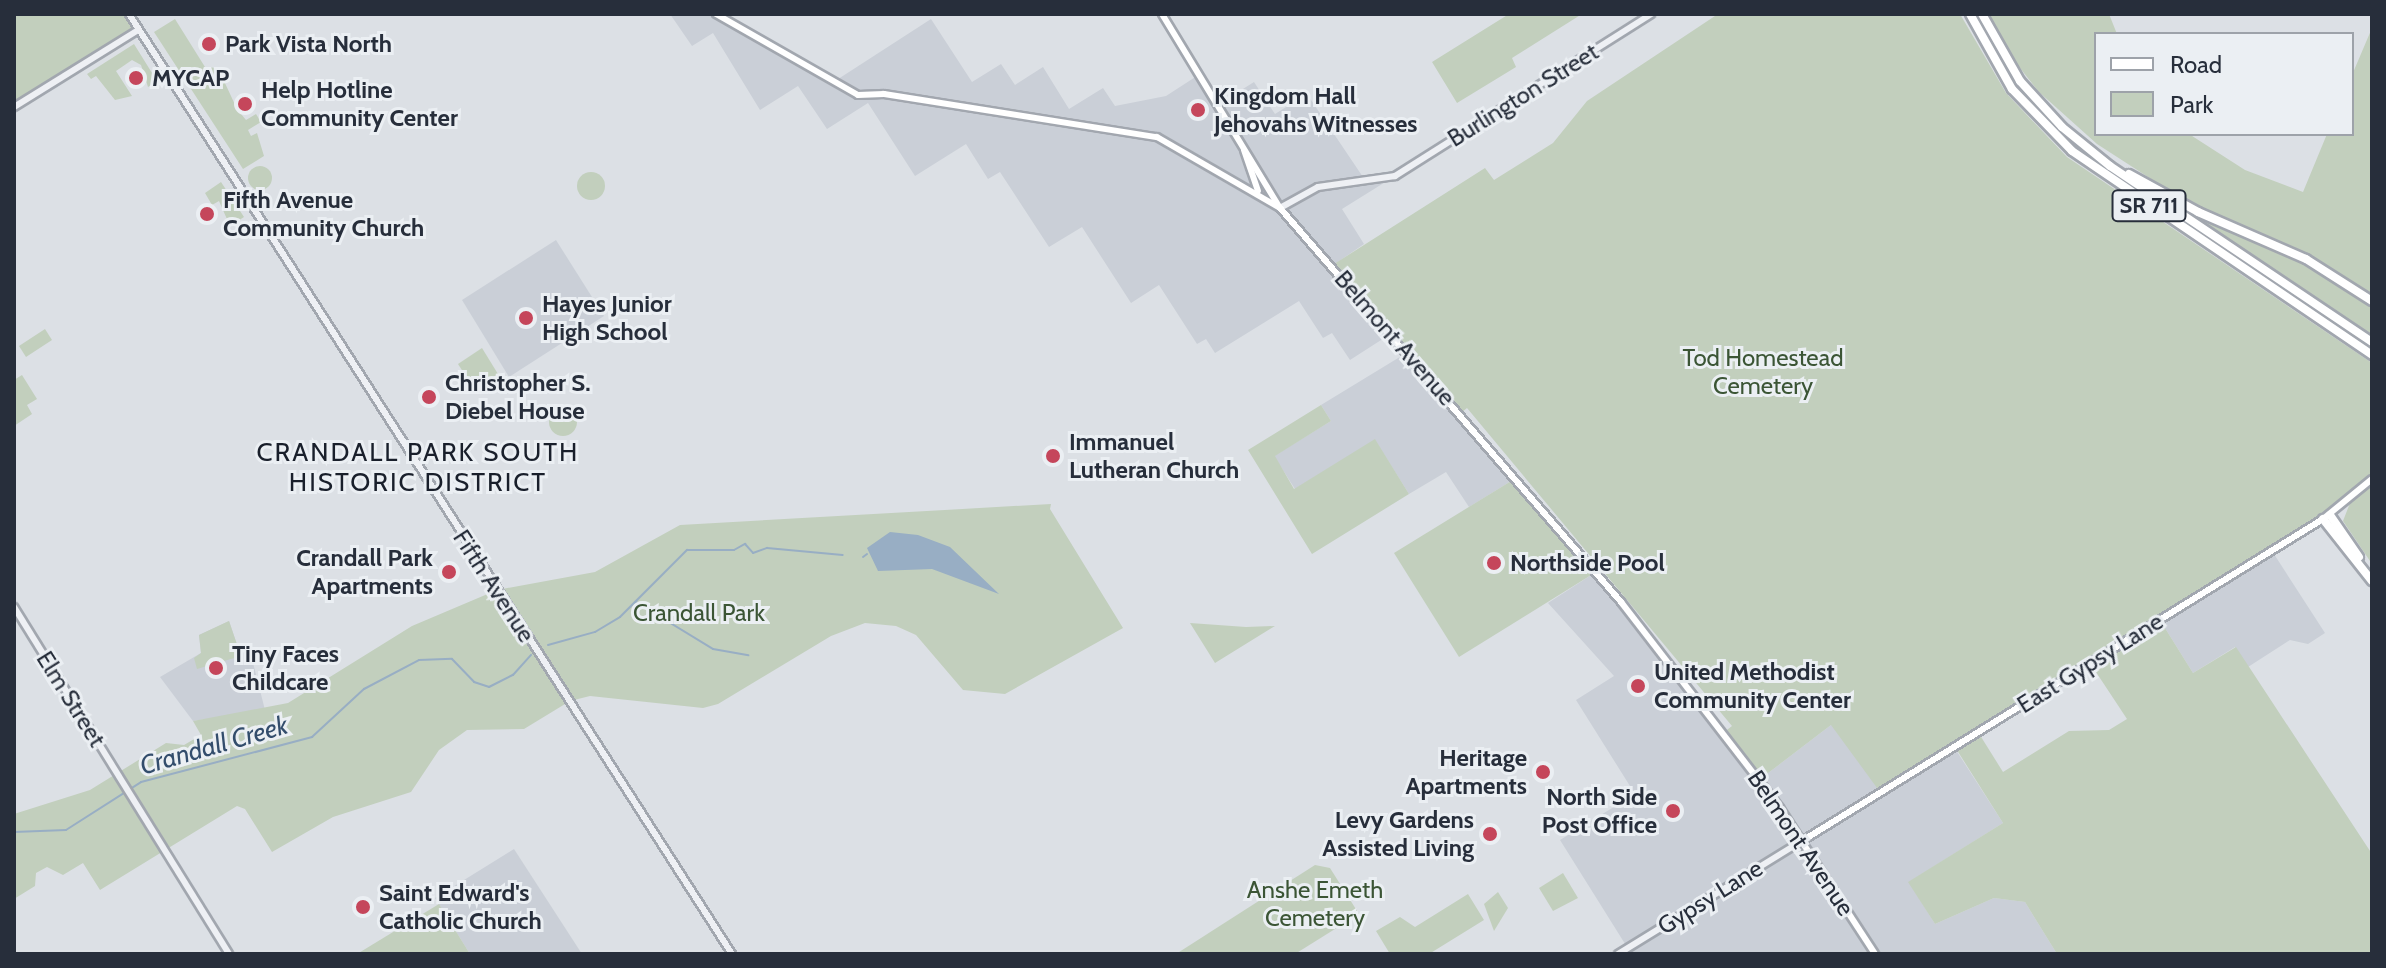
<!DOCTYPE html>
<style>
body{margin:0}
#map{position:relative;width:2386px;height:968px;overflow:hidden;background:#dce0e5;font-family:Cabin,sans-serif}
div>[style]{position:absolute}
.built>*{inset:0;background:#cacfd7}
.green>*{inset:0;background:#c2cfbd}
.round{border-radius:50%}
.water>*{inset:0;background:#98aec4}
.stream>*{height:2px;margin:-1px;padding:0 1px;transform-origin:1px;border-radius:1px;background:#98aec4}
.roads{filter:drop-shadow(2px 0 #a2a7af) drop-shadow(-2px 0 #a2a7af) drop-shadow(0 2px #a2a7af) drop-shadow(0 -2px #a2a7af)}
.tertiary>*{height:6px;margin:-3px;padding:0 3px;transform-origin:3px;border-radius:3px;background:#eef0f4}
.secondary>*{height:6px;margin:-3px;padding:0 3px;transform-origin:3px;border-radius:3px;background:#fff}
.motorway>*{height:8px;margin:-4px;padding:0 4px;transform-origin:4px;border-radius:4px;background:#fff}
.dots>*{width:22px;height:22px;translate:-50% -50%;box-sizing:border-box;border:4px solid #ebeff3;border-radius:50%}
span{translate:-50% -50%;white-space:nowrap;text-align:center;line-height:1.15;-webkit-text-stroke:6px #ebeff3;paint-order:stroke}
.shield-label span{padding:2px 6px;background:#ebeff3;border:2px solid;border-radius:6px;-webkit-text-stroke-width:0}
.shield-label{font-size:22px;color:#272e3b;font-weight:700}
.poi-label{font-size:24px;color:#272e3b;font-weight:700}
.left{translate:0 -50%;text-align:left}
.right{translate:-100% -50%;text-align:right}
.street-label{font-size:24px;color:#272e3b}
.park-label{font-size:24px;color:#3b5535}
.neighbourhood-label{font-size:26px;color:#191f2b;letter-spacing:2px}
.water-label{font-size:26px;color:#334d6c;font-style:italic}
.frame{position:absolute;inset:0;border:16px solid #272e3b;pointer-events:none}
.legend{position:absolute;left:2094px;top:32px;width:260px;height:104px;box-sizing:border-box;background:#ebeff3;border:2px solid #9da2a9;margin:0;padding:10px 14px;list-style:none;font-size:24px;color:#272e3b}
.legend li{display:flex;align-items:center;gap:16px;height:40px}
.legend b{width:40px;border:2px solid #9da2a9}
</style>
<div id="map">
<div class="built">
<div style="clip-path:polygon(670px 14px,730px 14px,730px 22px,832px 83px,931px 19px,972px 82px,1001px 64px,1015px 85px,1043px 67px,1069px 109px,1103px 88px,1115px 106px,1166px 96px,1200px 74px,1219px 104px,1254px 82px,1275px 114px,1307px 94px,1367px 183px,1395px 176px,1342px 209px,1364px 244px,1332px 266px,1392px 333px,1350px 360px,1332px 333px,1323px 338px,1299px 301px,1215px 353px,1206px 339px,1197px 344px,1159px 285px,1131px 303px,1082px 227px,1049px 247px,1000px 172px,988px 179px,966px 144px,915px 176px,868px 103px,827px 129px,798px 86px,760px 110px,713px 33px,692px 46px)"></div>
<div style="clip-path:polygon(556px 240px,604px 316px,509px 377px,462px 300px)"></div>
<div style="clip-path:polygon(1408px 352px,1516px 478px,1469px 507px,1446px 472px,1409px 494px,1375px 440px,1295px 489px,1274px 456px,1331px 421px,1321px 405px)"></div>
<div style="clip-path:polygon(2272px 551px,2325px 633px,2308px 644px,2290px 640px,2248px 667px,2235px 647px,2193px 673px,2160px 620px)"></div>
<div style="clip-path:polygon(1596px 572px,1759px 780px,1831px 725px,1954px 747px,2003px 823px,1909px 882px,1935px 924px,1994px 898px,2025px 902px,2057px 954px,1618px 954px,1627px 947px,1560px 840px,1635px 794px,1576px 700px,1614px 676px,1548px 603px)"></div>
<div style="clip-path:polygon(229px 621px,240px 654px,250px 651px,265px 710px,193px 721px,160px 677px,201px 653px,199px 635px)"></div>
<div style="clip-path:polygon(514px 849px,582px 954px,470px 954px,435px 898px)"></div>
</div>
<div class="green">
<div style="clip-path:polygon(14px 14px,129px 14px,138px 30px,14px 107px)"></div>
<div style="clip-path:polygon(1509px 14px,1582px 14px,1512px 58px,1516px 67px,1457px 103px,1432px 62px)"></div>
<div style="clip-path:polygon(evenodd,1718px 14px,1960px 14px,2006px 93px,2067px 157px,2372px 363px,2372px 564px,2343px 521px,2350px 503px,2160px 620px,2193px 673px,2236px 647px,2372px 854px,2372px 954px,2057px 954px,2025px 902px,1994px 898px,1935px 924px,1908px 882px,2003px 823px,1955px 747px,1880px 792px,1831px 725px,1759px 780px,1723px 733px,1732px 726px,1467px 408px,1461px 413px,1331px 266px,1485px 168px,1494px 180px,1553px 143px,1587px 101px,1718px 14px,2090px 663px,2127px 719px,2109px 730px,2069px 731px,2003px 772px,1978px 732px,2090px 663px)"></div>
<div style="clip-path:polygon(1988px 14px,2109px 14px,2117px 34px,2096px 34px,2096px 134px,2189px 134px,2245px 170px,2303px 192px,2327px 134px,2352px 134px,2352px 75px,2372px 28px,2372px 297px,2289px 246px,2182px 199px,2097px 144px,2039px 92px,2009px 54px)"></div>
<div style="clip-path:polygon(175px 19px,205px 67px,218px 68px,237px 109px,246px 120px,256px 114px,261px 122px,248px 130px,251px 136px,257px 133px,264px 156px,243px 169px,154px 32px)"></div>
<div style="clip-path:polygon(134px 44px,157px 81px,148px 87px,141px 65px,132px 60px,116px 71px,132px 96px,115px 100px,96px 76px,91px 79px,87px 74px)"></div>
<div class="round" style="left:248px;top:166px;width:24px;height:24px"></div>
<div class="round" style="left:577px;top:172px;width:28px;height:28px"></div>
<div style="clip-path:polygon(221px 182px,244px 217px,230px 226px,219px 201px,212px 205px,205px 193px)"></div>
<div style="clip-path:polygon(2190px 213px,2304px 261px,2372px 305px,2372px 335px)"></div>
<div style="clip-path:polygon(45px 329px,52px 340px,26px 357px,19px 346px)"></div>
<div style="clip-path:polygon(482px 348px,498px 374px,474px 389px,458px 364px)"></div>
<div style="clip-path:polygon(22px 375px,37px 399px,27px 405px,32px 414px,14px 426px,14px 380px)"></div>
<div style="clip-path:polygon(1321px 405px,1331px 421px,1275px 456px,1294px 489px,1375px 439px,1409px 494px,1312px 554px,1248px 450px)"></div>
<div class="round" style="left:549px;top:408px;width:28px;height:28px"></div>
<div style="clip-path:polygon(1516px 478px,1596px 572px,1459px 657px,1394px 553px)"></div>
<div style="clip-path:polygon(1051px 504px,1050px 509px,1123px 628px,1005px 694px,963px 690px,916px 635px,896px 626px,865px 623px,831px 636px,718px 704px,703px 708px,590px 696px,570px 701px,524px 729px,467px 730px,439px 750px,411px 792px,333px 817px,272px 852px,245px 809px,237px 806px,100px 890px,83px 863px,63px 875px,47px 867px,36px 873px,35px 886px,14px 899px,14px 814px,90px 790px,166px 743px,184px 745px,201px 735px,193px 721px,288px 703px,412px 626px,497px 590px,595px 572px,680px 525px)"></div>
<div style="clip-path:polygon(229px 621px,241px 656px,197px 669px,194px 658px,201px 653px,199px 635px)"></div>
<div style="clip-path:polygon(1190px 623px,1246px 627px,1275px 626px,1215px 663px)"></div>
<div style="clip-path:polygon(1315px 865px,1330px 868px,1359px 914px,1295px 954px,1176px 954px)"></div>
<div style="clip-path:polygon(1563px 873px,1578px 898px,1553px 911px,1539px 888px)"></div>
<div style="clip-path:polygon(1498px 892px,1508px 908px,1494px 931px,1484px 904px)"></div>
<div style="clip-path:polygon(1468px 894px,1484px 920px,1429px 954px,1390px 954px,1376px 931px,1400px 917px,1415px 927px)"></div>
<div style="clip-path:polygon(439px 904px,470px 954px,357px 954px)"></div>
</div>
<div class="water">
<div style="clip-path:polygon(890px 532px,918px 535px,950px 547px,999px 594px,932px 569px,878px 571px,867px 548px)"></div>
</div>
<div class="stream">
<div style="left:863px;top:557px;width:5px;rotate:-37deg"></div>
<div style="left:636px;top:602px;width:90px;rotate:31.4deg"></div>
<div style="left:713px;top:649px;width:36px;rotate:10deg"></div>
<div style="left:548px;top:645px;width:49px;rotate:-15.5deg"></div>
<div style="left:595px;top:632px;width:29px;rotate:-31deg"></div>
<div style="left:620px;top:617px;width:95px;rotate:-45deg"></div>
<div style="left:687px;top:550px;width:47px"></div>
<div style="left:734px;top:550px;width:13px;rotate:-29deg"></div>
<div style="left:745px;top:544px;width:12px;rotate:48deg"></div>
<div style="left:753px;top:553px;width:15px;rotate:-20deg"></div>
<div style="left:767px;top:548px;width:76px;rotate:5.3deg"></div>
<div style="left:14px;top:832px;width:52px;rotate:-2.2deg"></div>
<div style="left:66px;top:830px;width:89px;rotate:-32.6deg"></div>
<div style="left:141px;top:782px;width:177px;rotate:-14.7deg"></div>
<div style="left:312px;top:737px;width:71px;rotate:-42.7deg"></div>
<div style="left:364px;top:689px;width:62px;rotate:-27.8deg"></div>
<div style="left:419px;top:660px;width:33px;rotate:-2deg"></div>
<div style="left:452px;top:659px;width:32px;rotate:46deg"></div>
<div style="left:474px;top:682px;width:16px;rotate:18deg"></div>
<div style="left:489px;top:687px;width:27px;rotate:-27deg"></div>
<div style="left:513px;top:675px;width:27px;rotate:-48deg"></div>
</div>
<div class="roads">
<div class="tertiary">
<div style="left:129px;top:14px;width:1117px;rotate:57.32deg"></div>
<div style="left:14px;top:107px;width:146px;rotate:-31.8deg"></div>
<div style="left:1280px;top:208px;width:43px;rotate:-28.9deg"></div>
<div style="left:1318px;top:187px;width:78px;rotate:-8.1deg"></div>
<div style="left:1395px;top:176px;width:303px;rotate:-32.3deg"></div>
<div style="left:14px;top:607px;width:408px;rotate:58.2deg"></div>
<div style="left:1618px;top:954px;width:216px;rotate:-31.6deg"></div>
</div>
<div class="secondary">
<div style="left:716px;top:14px;width:163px;rotate:29.7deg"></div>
<div style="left:858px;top:95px;width:26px;rotate:-2deg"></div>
<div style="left:884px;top:94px;width:276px;rotate:9deg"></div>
<div style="left:1157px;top:137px;width:142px;rotate:30deg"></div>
<div style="left:1280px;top:208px;width:521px;rotate:49.12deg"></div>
<div style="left:1621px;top:602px;width:260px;rotate:52.3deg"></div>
<div style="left:1780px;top:808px;width:174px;rotate:56.9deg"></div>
<div style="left:1162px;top:14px;width:227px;rotate:58.7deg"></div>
<div style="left:1244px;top:150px;width:43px;rotate:71.1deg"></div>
<div style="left:1802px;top:841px;width:612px;rotate:-31.72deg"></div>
<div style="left:2323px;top:519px;width:63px;rotate:-39.2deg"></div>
</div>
<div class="motorway">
<div style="left:1970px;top:14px;width:86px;rotate:60.8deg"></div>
<div style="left:2012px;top:89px;width:86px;rotate:45.9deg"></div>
<div style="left:2072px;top:151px;width:363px;rotate:34.2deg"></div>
<div style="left:1982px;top:14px;width:77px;rotate:60.4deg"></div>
<div style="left:2020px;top:81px;width:62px;rotate:47.6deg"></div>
<div style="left:2062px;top:127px;width:62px;rotate:39.1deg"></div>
<div style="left:2110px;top:166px;width:316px;rotate:33.9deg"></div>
<div style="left:2129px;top:174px;width:79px;rotate:28.8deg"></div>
<div style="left:2198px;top:212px;width:118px;rotate:23.5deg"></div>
<div style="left:2306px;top:259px;width:78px;rotate:32.5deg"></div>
<div style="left:2330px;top:515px;width:51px;rotate:55.4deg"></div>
<div style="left:2323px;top:519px;width:79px;rotate:51.7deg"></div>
</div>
</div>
<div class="dots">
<div style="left:209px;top:44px;background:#c5465b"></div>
<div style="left:136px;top:78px;background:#c5465b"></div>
<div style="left:245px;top:104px;background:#c5465b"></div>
<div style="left:1198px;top:110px;background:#c5465b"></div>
<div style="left:207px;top:214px;background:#c5465b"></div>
<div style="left:526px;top:318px;background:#c5465b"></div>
<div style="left:429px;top:397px;background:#c5465b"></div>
<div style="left:1053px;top:456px;background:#c5465b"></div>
<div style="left:1494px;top:563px;background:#c5465b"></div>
<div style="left:449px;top:572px;background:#c5465b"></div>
<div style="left:216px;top:668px;background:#c5465b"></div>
<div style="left:1638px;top:686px;background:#c5465b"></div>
<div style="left:1543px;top:772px;background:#c5465b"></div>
<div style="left:1673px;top:811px;background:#c5465b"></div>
<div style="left:1490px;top:834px;background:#c5465b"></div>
<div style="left:363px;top:907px;background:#c5465b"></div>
</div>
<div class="shield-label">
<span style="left:2149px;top:206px">SR 711</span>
</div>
<div class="poi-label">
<span class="left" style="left:225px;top:44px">Park Vista North</span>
<span class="left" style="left:152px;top:78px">MYCAP</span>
<span class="left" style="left:261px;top:104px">Help Hotline<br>Community Center</span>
<span class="left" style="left:1214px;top:110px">Kingdom Hall<br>Jehovahs Witnesses</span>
<span class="left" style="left:223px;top:214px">Fifth Avenue<br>Community Church</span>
<span class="left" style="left:542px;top:318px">Hayes Junior<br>High School</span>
<span class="left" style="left:445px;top:397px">Christopher S.<br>Diebel House</span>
<span class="left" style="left:1069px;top:456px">Immanuel<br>Lutheran Church</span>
<span class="right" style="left:433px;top:572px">Crandall Park<br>Apartments</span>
<span class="left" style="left:1510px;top:563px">Northside Pool</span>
<span class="left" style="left:232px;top:668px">Tiny Faces<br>Childcare</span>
<span class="left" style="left:1654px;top:686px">United Methodist<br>Community Center</span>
<span class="right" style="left:1527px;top:772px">Heritage<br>Apartments</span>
<span class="right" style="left:1657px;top:811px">North Side<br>Post Office</span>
<span class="right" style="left:1474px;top:834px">Levy Gardens<br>Assisted Living</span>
<span class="left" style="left:379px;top:907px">Saint Edward's<br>Catholic Church</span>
</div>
<div class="street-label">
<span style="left:1523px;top:95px;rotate:-32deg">Burlington Street</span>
<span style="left:1395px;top:338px;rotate:49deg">Belmont Avenue</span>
<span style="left:494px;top:586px;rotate:57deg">Fifth Avenue</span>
<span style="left:2090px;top:663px;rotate:-32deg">East Gypsy Lane</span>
<span style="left:71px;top:699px;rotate:58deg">Elm Street</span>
<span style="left:1801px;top:843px;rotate:56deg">Belmont Avenue</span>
<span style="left:1710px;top:897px;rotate:-32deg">Gypsy Lane</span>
</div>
<div class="park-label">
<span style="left:1763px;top:372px">Tod Homestead<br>Cemetery</span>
<span style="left:699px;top:613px">Crandall Park</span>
<span style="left:1315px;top:904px">Anshe Emeth<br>Cemetery</span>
</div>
<div class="neighbourhood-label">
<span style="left:418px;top:468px">CRANDALL PARK SOUTH<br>HISTORIC DISTRICT</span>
</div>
<div class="water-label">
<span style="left:214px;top:746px;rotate:-16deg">Crandall Creek</span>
</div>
<div class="frame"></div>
<ul class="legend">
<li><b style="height:10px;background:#fff"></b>Road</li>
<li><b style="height:22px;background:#c2cfbd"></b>Park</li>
</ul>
</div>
